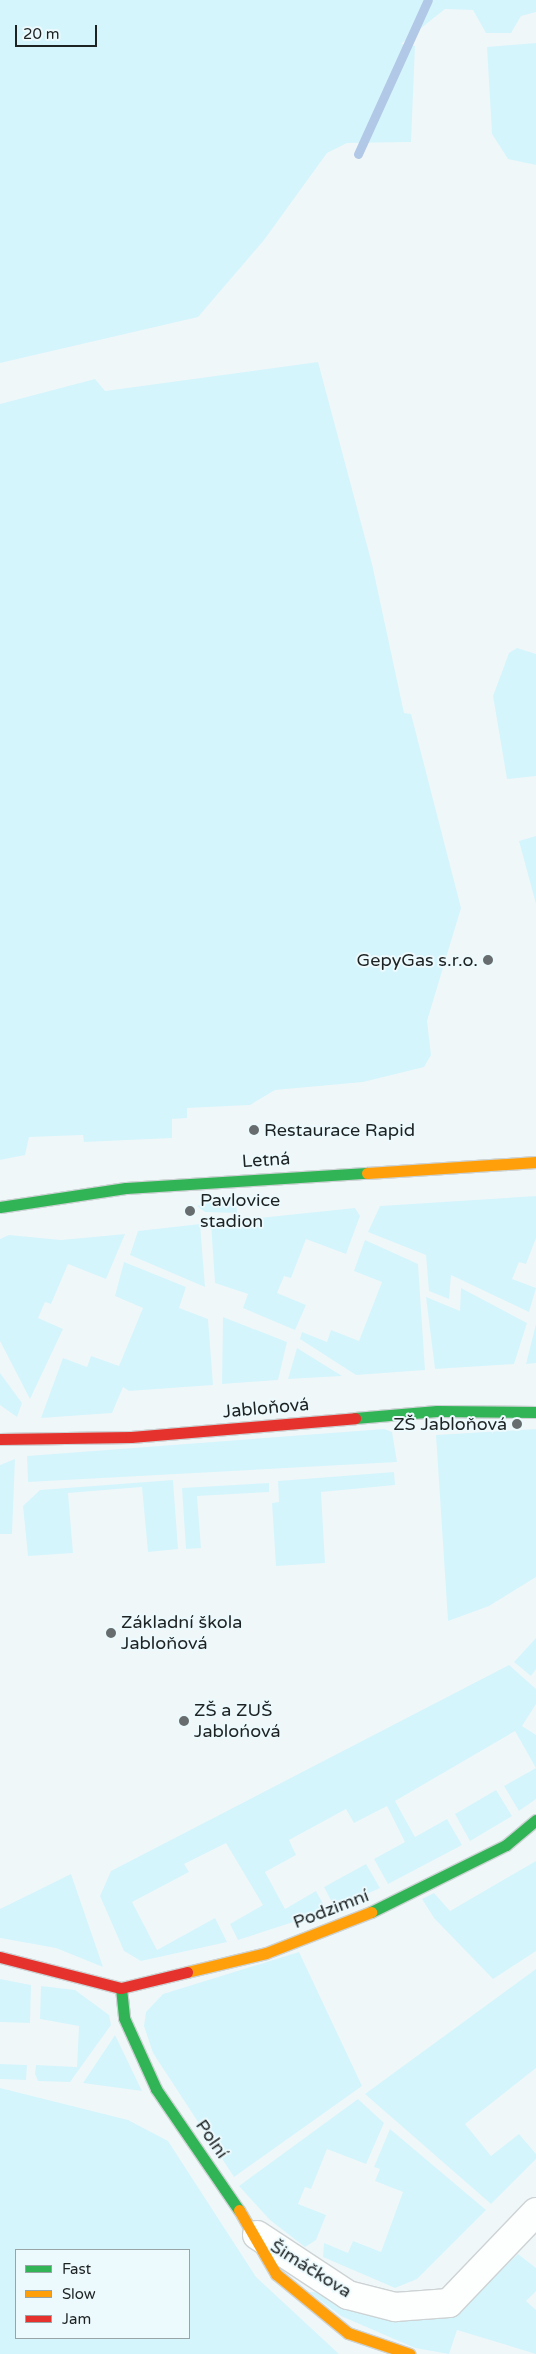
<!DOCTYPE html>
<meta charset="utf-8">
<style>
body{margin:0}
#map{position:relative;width:536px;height:2354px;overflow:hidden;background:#f0f7f9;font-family:"Varela Round",sans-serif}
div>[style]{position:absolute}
.green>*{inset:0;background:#d5f5fc}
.stream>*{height:9px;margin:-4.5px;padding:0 4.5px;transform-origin:4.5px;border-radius:4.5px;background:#b2c8e7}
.roads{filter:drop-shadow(1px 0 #cdd3d4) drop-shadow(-1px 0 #cdd3d4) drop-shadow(0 1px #cdd3d4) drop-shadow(0 -1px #cdd3d4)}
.street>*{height:28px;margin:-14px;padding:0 14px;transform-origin:14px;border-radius:14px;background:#fdfefe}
.fast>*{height:11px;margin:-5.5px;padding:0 5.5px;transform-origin:5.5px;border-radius:5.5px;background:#30b455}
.slow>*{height:11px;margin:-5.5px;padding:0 5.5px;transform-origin:5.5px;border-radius:5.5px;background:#ff9f0a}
.jam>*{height:11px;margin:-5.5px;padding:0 5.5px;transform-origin:5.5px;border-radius:5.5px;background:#e5322d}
.dots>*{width:14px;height:14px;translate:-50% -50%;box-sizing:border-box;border:2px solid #ecfafd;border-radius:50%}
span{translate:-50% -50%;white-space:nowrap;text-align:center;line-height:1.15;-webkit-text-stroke:4px #ecfafd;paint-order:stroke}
.poi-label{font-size:18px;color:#1d2223}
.right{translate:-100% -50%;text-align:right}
.left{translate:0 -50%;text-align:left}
.street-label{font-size:18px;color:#1d2223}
.legend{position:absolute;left:15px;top:2249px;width:175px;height:90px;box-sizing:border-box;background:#ecfafd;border:1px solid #99a4a6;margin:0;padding:6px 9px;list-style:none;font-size:15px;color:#1d2223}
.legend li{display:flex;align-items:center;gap:10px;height:25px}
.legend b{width:25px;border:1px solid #99a4a6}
.scale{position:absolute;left:15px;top:25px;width:82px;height:22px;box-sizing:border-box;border:2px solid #1d2223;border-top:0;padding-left:6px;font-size:15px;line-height:18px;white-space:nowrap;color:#1d2223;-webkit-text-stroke:4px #ecfafd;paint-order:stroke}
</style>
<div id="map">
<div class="green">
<div style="clip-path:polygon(0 0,536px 0,536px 12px,521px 16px,511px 33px,486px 33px,473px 10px,445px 9px,401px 44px,415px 46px,411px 142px,347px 143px,327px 153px,264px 240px,198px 317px,0 363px)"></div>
<div style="clip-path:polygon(536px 43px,536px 165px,508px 159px,492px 134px,487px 47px)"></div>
<div style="clip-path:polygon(318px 362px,372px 564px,404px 713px,411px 714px,461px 908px,427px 1021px,431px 1055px,424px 1067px,363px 1082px,275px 1090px,250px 1105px,187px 1108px,187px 1118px,172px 1119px,172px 1138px,84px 1142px,83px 1135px,29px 1137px,25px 1155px,0 1160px,0 404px,95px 379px,105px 391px)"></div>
<div style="clip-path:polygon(517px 648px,536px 654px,536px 776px,507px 779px,493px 696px,509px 653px)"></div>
<div style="clip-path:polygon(536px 836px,536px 904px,519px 841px)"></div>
<div style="clip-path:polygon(236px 1195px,237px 1213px,205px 1212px,197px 1206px)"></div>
<div style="clip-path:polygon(536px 1196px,536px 1238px,526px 1264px,519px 1262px,512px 1279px,536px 1288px,529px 1312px,451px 1275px,449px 1299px,429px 1291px,426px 1255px,368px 1232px,380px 1206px)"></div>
<div style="clip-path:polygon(355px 1208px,360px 1216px,346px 1254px,306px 1239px,291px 1278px,284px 1276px,277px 1293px,306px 1305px,295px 1330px,243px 1308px,248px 1294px,215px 1283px,211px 1223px)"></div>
<div style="clip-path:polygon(200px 1224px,205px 1287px,130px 1255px,138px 1231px)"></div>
<div style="clip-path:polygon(125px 1234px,106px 1279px,68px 1264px,51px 1304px,45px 1302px,38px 1318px,63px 1329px,30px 1399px,0 1341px,0 1239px,9px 1235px,61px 1240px)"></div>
<div style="clip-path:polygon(365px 1240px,418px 1264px,425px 1370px,356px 1375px,300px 1339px,302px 1332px,327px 1342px,331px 1330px,359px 1341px,382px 1282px,354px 1271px)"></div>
<div style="clip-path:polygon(124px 1262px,186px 1287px,179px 1308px,208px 1319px,213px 1385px,129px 1391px,123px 1387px,112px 1413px,41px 1418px,63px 1358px,87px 1367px,91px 1356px,119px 1366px,143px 1308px,115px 1296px)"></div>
<div style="clip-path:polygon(461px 1288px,527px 1323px,514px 1364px,435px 1369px,426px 1297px,460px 1311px)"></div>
<div style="clip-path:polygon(223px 1317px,287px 1342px,278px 1380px,222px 1384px)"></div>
<div style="clip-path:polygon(536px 1324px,536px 1363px,526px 1364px)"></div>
<div style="clip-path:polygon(297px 1348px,342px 1376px,288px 1379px)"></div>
<div style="clip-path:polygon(0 1373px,22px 1403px,17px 1417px,0 1405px)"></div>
<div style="clip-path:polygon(384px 1429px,392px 1432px,397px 1462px,28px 1482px,27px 1456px)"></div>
<div style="clip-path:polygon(536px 1429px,536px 1577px,489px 1606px,448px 1621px,436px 1435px)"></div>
<div style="clip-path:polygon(15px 1459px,12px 1534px,0 1534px,0 1465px)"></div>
<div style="clip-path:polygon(394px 1472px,395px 1485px,321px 1492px,325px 1563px,276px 1566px,272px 1503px,279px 1502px,278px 1481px)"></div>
<div style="clip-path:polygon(173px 1480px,178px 1549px,148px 1552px,142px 1487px,68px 1493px,73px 1553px,28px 1556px,23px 1506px,40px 1490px)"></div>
<div style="clip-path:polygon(269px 1483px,269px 1492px,197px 1496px,201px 1548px,186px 1549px,182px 1488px)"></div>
<div style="clip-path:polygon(536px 1638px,536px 1669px,531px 1676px,514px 1662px)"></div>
<div style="clip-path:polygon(509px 1665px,536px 1689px,536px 1704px,522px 1726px,536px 1735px,536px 1799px,519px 1811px,504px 1786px,536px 1768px,515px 1731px,395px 1801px,415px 1837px,447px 1819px,462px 1845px,388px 1884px,374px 1859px,405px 1842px,387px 1806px,354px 1823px,346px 1809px,289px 1840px,296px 1855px,265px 1872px,285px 1909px,316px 1891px,327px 1911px,238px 1940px,230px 1924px,263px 1905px,226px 1843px,184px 1864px,189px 1872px,132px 1902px,157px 1950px,215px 1918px,227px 1942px,141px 1961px,124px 1951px,100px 1896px,111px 1871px)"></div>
<div style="clip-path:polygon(496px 1790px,512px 1816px,470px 1841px,455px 1814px)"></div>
<div style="clip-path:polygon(536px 1861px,536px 1951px,493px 1979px,434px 1918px,422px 1899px,434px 1893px,450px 1911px)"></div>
<div style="clip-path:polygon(366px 1864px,380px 1888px,335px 1908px,324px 1887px)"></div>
<div style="clip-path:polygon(71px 1874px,103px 1967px,56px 1948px,0 1938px,0 1909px)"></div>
<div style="clip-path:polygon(299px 1952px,362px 2086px,234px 2177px,153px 2053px,144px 2026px,146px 2012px,163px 1994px)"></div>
<div style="clip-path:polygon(536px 1969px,536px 2068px,465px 2124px,491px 2156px,519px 2134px,536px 2154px,536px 2159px,491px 2204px,365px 2094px)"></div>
<div style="clip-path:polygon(0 1979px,31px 1985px,30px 2023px,0 2022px)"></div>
<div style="clip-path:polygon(41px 1986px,75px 1990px,109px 2015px,111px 2025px,70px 2082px,38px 2081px,35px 2074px,36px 2065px,77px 2067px,79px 2026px,40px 2019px)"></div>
<div style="clip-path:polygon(115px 2035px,142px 2091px,83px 2083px)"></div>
<div style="clip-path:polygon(0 2064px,27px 2065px,26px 2080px,0 2079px)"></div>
<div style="clip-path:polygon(evenodd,0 2088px,128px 2120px,168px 2141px,256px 2277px,339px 2354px,0 2354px,0 2088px,16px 2250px,189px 2250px,189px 2338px,16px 2338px,16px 2250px)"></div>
<div style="clip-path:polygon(358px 2099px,384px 2123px,366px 2164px,327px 2149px,311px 2189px,305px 2187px,298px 2204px,326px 2215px,316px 2240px,305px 2247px,270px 2220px,239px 2186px)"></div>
<div style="clip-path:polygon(390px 2129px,486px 2210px,417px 2279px,395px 2288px,323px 2257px,324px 2243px,348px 2253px,353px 2241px,381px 2252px,403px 2192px,375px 2181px,380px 2169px,374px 2167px)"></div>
<div style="clip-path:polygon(518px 2254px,536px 2268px,536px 2291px,526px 2301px,536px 2310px,536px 2354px,457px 2330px,449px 2354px,415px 2348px,341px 2316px,309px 2292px,472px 2298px)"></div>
</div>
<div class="stream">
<div style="left:358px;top:154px;width:169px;rotate:-65.6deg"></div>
</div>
<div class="roads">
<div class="street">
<div style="left:257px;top:2235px;width:109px;rotate:33.4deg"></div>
<div style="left:348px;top:2295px;width:49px;rotate:14.3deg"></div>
<div style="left:395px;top:2307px;width:54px;rotate:-4.2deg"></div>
<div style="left:449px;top:2303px;width:126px;rotate:-46.3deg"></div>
</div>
<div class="fast">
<div style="left:0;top:1207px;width:127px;rotate:-8.6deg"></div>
<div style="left:126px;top:1188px;width:241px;rotate:-3.6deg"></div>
<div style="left:355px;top:1418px;width:82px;rotate:-4.9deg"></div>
<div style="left:437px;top:1411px;width:99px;rotate:0.6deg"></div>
<div style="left:371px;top:1912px;width:151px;rotate:-26.4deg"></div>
<div style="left:506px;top:1845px;width:39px;rotate:-40deg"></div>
<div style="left:121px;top:1988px;width:30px;rotate:84deg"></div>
<div style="left:124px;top:2018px;width:78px;rotate:65.7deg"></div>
<div style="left:156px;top:2089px;width:147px;rotate:55.6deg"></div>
</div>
<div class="slow">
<div style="left:367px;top:1173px;width:169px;rotate:-3.7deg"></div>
<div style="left:187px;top:1972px;width:81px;rotate:-13.5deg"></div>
<div style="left:266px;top:1953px;width:113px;rotate:-21.3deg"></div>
<div style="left:239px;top:2210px;width:74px;rotate:60deg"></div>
<div style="left:276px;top:2274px;width:93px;rotate:39.3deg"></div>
<div style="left:348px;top:2333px;width:65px;rotate:18.7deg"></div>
</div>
<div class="jam">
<div style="left:0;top:1439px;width:131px;rotate:-0.9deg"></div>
<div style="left:131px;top:1437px;width:225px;rotate:-4.8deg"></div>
<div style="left:0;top:1957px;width:125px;rotate:14.4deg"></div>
<div style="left:121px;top:1988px;width:68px;rotate:-13.6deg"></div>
</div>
</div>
<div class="dots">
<div style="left:488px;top:960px;background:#676d6e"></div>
<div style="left:254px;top:1130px;background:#676d6e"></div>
<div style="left:190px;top:1211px;background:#676d6e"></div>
<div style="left:517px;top:1424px;background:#676d6e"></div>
<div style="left:111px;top:1633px;background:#676d6e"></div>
<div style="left:184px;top:1721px;background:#676d6e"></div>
</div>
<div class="poi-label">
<span class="right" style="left:478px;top:960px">GepyGas s.r.o.</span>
<span class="left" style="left:264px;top:1130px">Restaurace Rapid</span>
<span class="left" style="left:200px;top:1211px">Pavlovice<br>stadion</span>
<span class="right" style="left:507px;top:1424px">ZŠ Jabloňová</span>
<span class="left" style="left:121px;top:1633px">Základní škola<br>Jabloňová</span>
<span class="left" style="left:194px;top:1721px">ZŠ a ZUŠ<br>Jablońová</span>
</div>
<div class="street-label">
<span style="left:266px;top:1160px;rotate:-4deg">Letná</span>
<span style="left:266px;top:1408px;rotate:-5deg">Jabloňová</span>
<span style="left:331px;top:1909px;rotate:-21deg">Podzimní</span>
<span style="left:212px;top:2139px;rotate:55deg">Polní</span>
<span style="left:311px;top:2269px;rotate:32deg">Šimáčkova</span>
</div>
<ul class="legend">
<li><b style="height:6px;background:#30b455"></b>Fast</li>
<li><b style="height:6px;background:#ff9f0a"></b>Slow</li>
<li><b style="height:6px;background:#e5322d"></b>Jam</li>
</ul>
<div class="scale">20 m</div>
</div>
